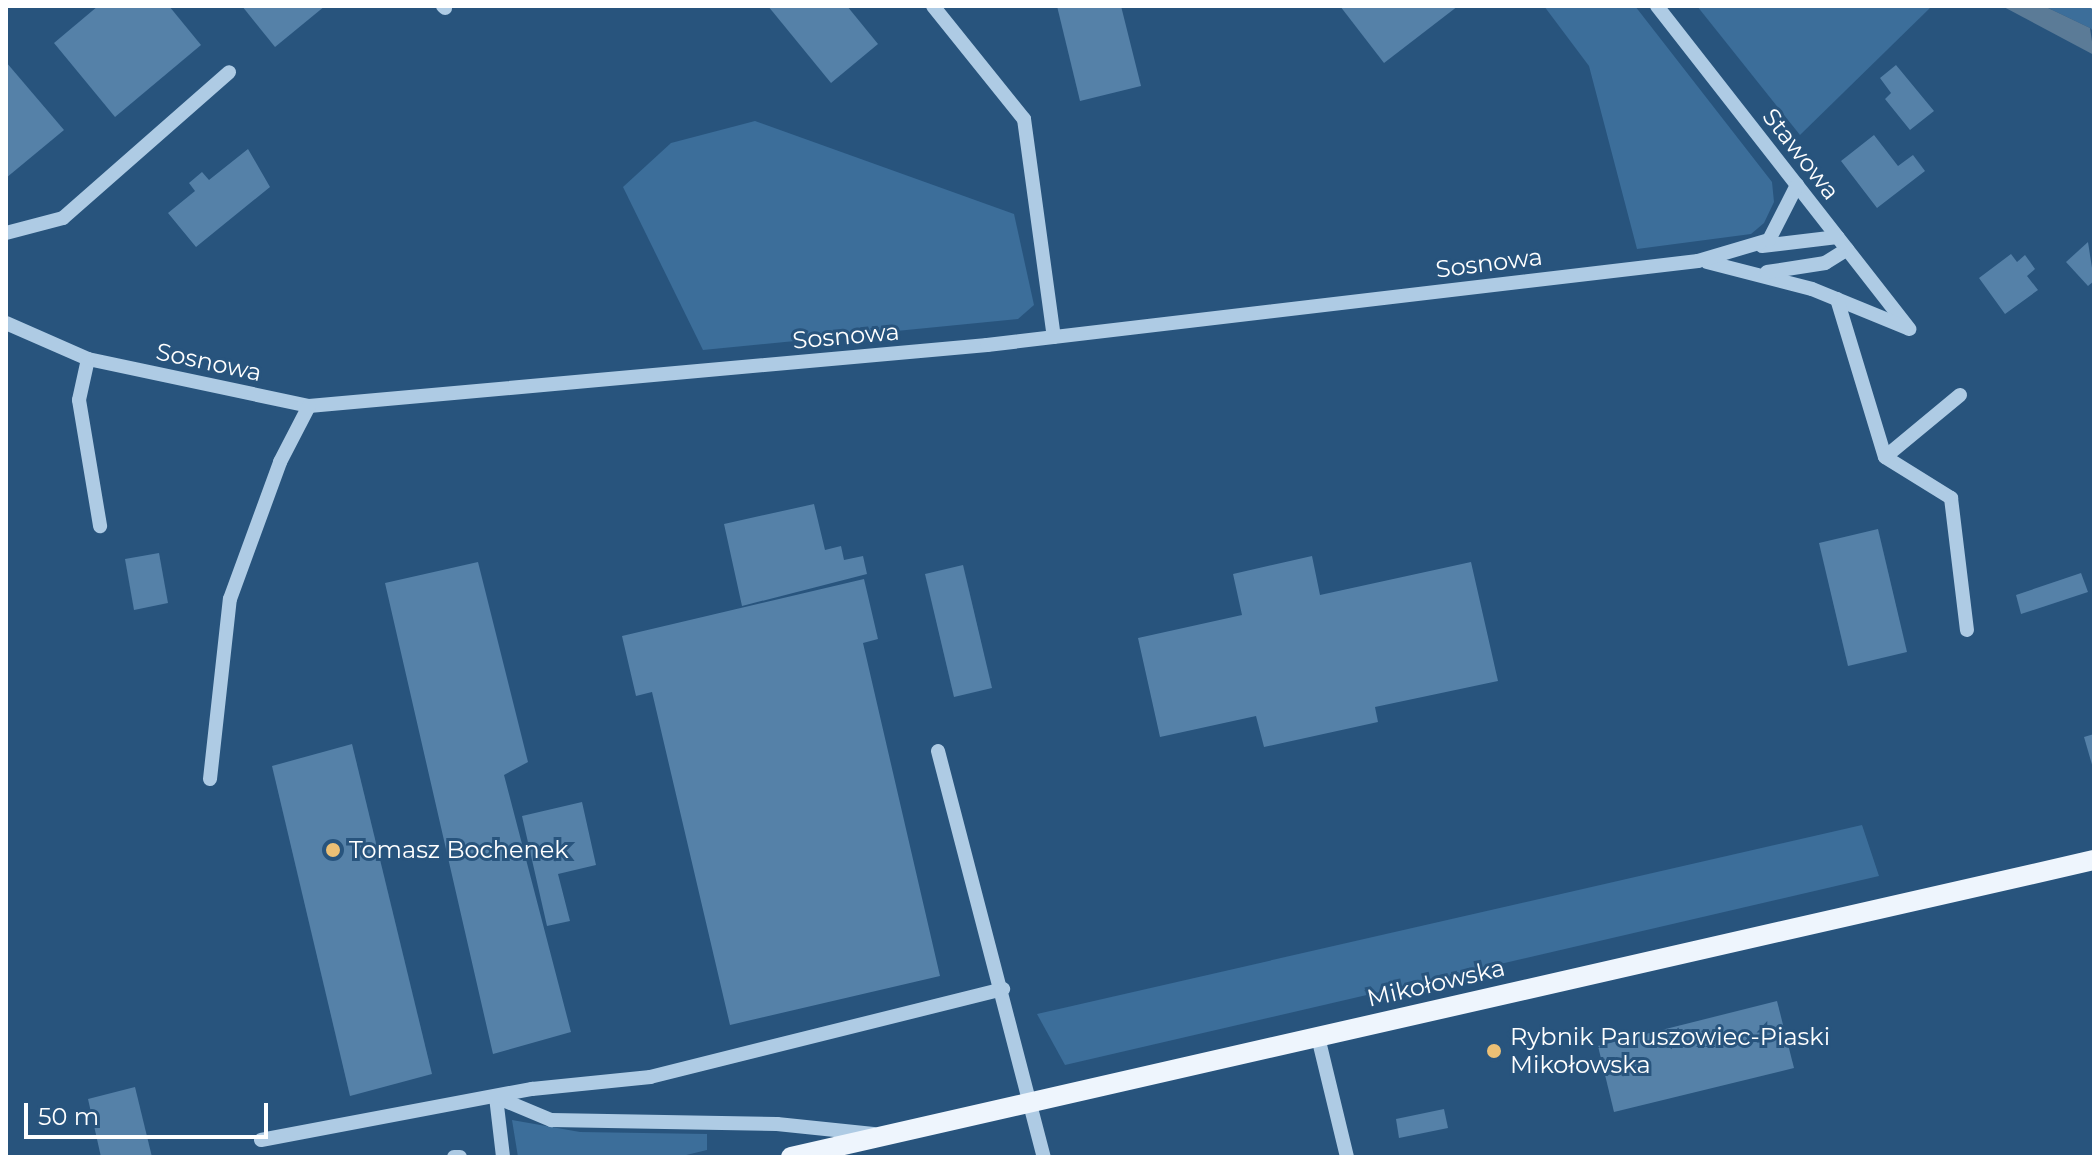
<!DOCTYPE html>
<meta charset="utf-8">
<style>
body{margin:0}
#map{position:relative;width:2100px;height:1163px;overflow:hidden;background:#28547d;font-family:Montserrat,sans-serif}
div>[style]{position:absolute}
.green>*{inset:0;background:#3c6e9a}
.water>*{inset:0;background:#5b7b97}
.building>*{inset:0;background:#5581a8}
.path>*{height:5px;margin-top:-2.5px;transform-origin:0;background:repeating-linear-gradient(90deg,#aecbe4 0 4px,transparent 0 10px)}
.minor>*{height:14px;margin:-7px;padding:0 7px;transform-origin:7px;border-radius:7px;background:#aecbe4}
.major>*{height:20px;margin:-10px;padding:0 10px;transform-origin:10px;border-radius:10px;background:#eef5fd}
.dots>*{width:22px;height:22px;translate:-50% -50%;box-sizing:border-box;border:4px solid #28547d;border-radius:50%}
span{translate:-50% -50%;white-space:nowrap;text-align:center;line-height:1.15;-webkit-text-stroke:6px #28547d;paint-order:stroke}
.street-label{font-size:24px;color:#fff}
.poi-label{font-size:24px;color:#fff}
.left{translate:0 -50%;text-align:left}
.frame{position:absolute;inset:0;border:8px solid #fff;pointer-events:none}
.scale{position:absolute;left:24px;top:1103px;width:244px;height:36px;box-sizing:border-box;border:4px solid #fff;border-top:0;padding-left:10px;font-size:24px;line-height:28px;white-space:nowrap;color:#fff;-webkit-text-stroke:6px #28547d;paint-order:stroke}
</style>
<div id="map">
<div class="green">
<div style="clip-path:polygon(1544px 6px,1635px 6px,1772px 182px,1774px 202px,1764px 223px,1751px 234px,1637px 249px,1589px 66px)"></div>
<div style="clip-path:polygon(1697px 6px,1932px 6px,1800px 135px)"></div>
<div style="clip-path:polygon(2044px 6px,2094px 6px,2094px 32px,2090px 28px)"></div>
<div style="clip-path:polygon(755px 121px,1014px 214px,1034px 305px,1018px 319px,703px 350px,623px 187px,671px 143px)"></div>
<div style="clip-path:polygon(1862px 825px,1879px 876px,1065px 1065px,1037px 1014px)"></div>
<div style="clip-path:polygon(512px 1120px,580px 1132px,707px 1134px,707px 1150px,678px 1157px,518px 1157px)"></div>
</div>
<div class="water">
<div style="clip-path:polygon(2002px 6px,2044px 6px,2090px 28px,2094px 55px)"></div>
</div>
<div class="building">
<div style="clip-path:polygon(98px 6px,169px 6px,201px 45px,115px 117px,54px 43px)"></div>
<div style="clip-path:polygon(242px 6px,325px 6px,275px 47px)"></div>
<div style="clip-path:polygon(768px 6px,847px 6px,878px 44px,831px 83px)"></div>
<div style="clip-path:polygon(1057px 6px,1121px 6px,1141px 86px,1080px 101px)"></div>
<div style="clip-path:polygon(1340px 6px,1458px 6px,1384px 63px)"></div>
<div style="clip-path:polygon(6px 62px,64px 130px,6px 178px)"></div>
<div style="clip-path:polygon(1896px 65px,1934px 111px,1910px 130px,1885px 99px,1891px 93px,1880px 78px)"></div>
<div style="clip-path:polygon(1874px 135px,1898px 166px,1913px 155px,1925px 171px,1877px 208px,1841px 161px)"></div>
<div style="clip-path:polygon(248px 149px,270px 187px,196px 247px,168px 213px,195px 191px,189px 183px,202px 172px,209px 180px)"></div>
<div style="clip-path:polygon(2088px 242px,2094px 281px,2088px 286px,2066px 262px)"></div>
<div style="clip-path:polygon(2011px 254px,2017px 262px,2025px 255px,2035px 269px,2027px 276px,2038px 290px,2005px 314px,1979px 278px)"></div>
<div style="clip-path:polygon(814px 504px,825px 550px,841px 546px,844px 560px,863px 556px,867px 574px,742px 606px,724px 524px)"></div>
<div style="clip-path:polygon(1878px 529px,1907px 652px,1848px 666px,1819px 543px)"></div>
<div style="clip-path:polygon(159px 553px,168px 603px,134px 610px,125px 559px)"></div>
<div style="clip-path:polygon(1312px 556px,1320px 595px,1471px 562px,1498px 681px,1375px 707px,1378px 722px,1264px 747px,1256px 716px,1160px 737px,1138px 638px,1242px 615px,1233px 574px)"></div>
<div style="clip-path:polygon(478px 562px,528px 762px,504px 775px,571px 1032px,493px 1054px,385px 583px)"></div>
<div style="clip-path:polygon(963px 565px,992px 688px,954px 697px,925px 574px)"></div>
<div style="clip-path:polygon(2081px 573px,2088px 592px,2021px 614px,2016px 595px)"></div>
<div style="clip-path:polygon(864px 579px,878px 639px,863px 643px,940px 976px,730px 1025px,652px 692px,636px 696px,622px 636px)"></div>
<div style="clip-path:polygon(2094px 734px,2094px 768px,2093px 768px,2084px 737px)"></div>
<div style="clip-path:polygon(352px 744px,432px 1074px,350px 1096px,272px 766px)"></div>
<div style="clip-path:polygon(582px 802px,596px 865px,558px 874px,570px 921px,547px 926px,522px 816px)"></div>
<div style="clip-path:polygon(1777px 1001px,1794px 1068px,1614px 1112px,1598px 1046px)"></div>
<div style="clip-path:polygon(135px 1087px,152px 1157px,101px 1157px,88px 1099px)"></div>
<div style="clip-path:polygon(1444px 1109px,1448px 1128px,1399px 1138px,1396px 1119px)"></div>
</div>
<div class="path">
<div style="left:2093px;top:6px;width:1px;rotate:45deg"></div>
</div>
<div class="minor">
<div style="left:443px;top:6px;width:3px;rotate:45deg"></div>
<div style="left:933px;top:6px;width:145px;rotate:51.2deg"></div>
<div style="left:1024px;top:119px;width:220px;rotate:82.2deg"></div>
<div style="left:1657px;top:6px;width:410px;rotate:52deg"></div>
<div style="left:6px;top:233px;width:59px;rotate:-14.7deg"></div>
<div style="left:63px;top:218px;width:221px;rotate:-41.3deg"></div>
<div style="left:1762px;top:246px;width:76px;rotate:-6.8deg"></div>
<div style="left:1707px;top:262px;width:108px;rotate:14.4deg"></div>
<div style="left:1812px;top:289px;width:103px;rotate:22.3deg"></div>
<div style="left:1767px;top:272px;width:59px;rotate:-8.8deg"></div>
<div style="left:1825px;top:263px;width:26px;rotate:-32deg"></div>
<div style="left:1837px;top:299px;width:165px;rotate:73.1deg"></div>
<div style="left:6px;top:323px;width:90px;rotate:23.7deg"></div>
<div style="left:88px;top:359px;width:226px;rotate:12deg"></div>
<div style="left:309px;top:406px;width:681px;rotate:-5.14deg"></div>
<div style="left:987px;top:345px;width:716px;rotate:-6.74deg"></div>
<div style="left:1698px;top:261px;width:74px;rotate:-16.5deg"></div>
<div style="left:1769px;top:240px;width:62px;rotate:-63deg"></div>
<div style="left:88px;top:359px;width:42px;rotate:102.4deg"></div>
<div style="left:79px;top:400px;width:128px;rotate:80.5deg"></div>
<div style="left:1960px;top:395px;width:97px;rotate:140.4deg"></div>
<div style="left:1885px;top:457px;width:78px;rotate:31.8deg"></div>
<div style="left:1951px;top:498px;width:133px;rotate:83.1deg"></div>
<div style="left:938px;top:751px;width:420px;rotate:75.4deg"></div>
<div style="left:210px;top:779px;width:181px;rotate:-83.7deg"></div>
<div style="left:230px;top:599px;width:146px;rotate:-69.9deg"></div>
<div style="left:280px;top:462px;width:63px;rotate:-62.6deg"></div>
<div style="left:1318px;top:1037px;width:123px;rotate:76.4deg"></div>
<div style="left:496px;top:1097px;width:60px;rotate:22.7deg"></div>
<div style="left:551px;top:1120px;width:226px;rotate:1deg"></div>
<div style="left:777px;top:1124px;width:97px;rotate:5.9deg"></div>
<div style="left:496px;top:1097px;width:60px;rotate:83.3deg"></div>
<div style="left:261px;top:1140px;width:276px;rotate:-10.7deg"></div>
<div style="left:532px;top:1089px;width:119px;rotate:-5.8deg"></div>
<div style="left:650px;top:1077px;width:364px;rotate:-14deg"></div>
<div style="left:454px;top:1157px;width:6px"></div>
</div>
<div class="major">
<div style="left:791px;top:1157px;width:1336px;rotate:-12.84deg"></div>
</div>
<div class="dots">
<div style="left:333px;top:850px;background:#ecc075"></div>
<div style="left:1494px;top:1051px;background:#ecc075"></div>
</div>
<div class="street-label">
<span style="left:1801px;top:154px;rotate:52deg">Stawowa</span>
<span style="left:1489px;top:263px;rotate:-7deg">Sosnowa</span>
<span style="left:846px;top:336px;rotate:-5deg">Sosnowa</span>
<span style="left:209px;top:362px;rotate:12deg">Sosnowa</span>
<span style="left:1436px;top:983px;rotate:-13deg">Mikołowska</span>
</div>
<div class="poi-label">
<span class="left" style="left:349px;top:850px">Tomasz Bochenek</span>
<span class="left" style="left:1510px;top:1051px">Rybnik Paruszowiec-Piaski<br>Mikołowska</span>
</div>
<div class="frame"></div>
<div class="scale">50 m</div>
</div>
